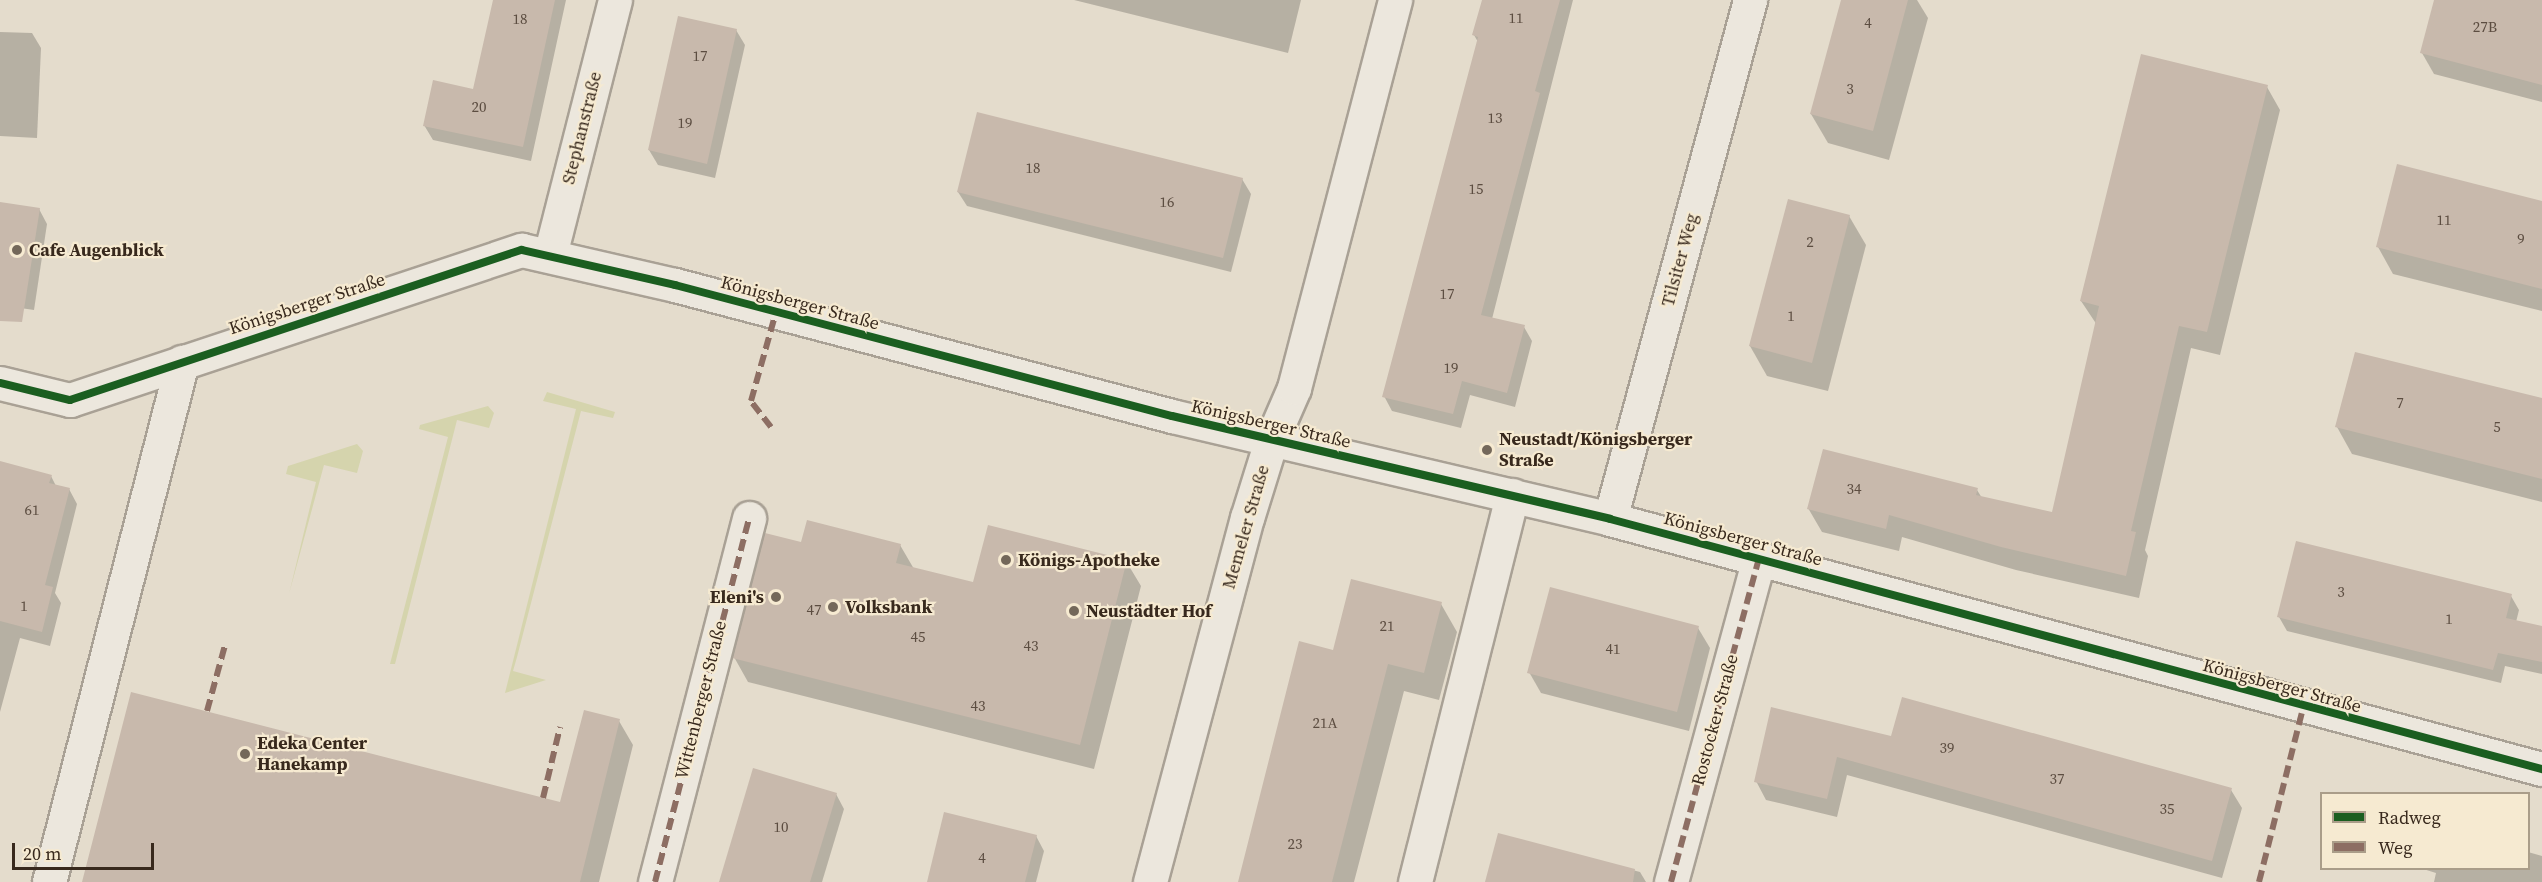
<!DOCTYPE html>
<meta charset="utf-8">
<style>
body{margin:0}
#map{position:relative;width:2542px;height:882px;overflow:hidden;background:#e4dccc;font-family:"Source Serif 4",serif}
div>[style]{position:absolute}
.green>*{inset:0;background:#d5d4ad}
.shadow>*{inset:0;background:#0003}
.building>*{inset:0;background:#c8b9ac}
.roads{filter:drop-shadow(2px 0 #a9a195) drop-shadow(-2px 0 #a9a195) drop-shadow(0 2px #a9a195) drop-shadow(0 -2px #a9a195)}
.minor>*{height:33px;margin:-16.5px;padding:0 16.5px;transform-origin:16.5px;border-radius:16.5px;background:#ece7dd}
.quiet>*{height:6px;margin-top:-3px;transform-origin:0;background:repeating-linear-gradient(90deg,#8d6e63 0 12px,transparent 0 18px)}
.cycleway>*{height:8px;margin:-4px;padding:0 4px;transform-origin:4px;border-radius:4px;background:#1b5e20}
.dots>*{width:16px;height:16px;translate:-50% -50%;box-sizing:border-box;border:3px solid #f6ead1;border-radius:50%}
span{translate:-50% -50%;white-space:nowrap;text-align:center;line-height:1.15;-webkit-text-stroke:4.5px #f6ead1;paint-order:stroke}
.number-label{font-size:15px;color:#5c4d41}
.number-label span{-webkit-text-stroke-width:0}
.street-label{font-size:18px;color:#38291d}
.poi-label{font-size:18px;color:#38291d;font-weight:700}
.left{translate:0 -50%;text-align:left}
.right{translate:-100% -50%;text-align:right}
.legend{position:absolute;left:2320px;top:792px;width:210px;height:78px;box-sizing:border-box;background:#f6ead1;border:2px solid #aa9d89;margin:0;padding:8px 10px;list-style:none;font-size:18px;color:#38291d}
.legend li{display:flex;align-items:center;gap:12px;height:30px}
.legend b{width:30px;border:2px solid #aa9d89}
.scale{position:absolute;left:12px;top:843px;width:142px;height:27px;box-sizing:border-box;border:3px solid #38291d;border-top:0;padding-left:8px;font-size:18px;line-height:21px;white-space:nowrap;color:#38291d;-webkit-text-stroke:4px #f6ead1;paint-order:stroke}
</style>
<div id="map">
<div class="green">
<div style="clip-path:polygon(547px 392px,615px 412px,613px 418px,581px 411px,517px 657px,513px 671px,546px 680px,505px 693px,576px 409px,543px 401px)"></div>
<div style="clip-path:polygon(488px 406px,494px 413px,489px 428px,457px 420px,395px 664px,390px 664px,448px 437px,419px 429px,420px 425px)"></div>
<div style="clip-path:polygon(357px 444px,363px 451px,357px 473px,324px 465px,289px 594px,316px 482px,286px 474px,288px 466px)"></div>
</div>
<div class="shadow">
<div style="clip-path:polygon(494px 0,566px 0,531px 161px,433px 140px,424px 125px,474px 91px)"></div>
<div style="clip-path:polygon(1074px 0,1301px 0,1288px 53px)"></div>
<div style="clip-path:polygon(1484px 0,1573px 0,1492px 319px,1524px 327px,1532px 341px,1515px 407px,1470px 395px,1461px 428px,1392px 411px,1384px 396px,1478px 42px,1474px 35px)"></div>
<div style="clip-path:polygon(1842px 0,1917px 0,1928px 18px,1889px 160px,1828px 143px,1811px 114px)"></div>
<div style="clip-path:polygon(2435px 0,2542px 0,2542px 102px,2434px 74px,2422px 53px)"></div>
<div style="clip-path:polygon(736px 30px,745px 45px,715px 178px,658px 165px,649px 150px)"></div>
<div style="clip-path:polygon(0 32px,32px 33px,41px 48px,37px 138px,0 136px)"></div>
<div style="clip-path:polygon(2267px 87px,2280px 110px,2220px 355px,2191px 348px,2145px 550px,2148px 556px,2139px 598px,2016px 570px,1902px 537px,1899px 551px,1822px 532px,1808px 508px,1977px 490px,1982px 498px,2053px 514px,2097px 325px,2081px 301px)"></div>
<div style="clip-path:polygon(1242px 179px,1251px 194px,1231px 272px,967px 206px,958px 192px)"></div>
<div style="clip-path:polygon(2542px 202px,2542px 311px,2393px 274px,2378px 247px)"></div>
<div style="clip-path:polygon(0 203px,39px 209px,47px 224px,34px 310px,0 305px)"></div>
<div style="clip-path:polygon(1849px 216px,1866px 245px,1828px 391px,1767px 376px,1750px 346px)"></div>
<div style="clip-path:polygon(2542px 400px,2542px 502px,2352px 454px,2337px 427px)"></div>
<div style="clip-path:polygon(0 463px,51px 476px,56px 486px,69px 489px,77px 504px,55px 593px,61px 603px,50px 646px,20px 638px,0 712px)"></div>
<div style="clip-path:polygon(900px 545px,914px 569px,974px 584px,1126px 561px,1141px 586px,1094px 769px,748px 682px,734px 657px)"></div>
<div style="clip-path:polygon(2511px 596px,2519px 610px,2516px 622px,2542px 628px,2542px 674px,2505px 666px,2501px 683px,2287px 631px,2279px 617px)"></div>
<div style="clip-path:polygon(1441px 604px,1457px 632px,1439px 700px,1404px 691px,1354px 882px,1242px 882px,1334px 652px)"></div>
<div style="clip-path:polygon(1698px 628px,1710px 648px,1689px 731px,1541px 693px,1529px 672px)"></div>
<div style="clip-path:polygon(619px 721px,633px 745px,599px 882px,84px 882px,561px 804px)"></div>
<div style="clip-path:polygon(1893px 737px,2231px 790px,2242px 808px,2222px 878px,1847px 775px,1837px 817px,1766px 800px,1756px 781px)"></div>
<div style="clip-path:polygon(836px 794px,844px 809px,822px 882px,720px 882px)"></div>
<div style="clip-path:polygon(1499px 835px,1640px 872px,1646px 882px,1487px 882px)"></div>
<div style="clip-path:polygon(1036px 836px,1044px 851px,1036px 882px,928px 882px)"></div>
<div style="clip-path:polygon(2528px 852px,2542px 856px,2542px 882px,2434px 882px,2436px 873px,2420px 868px,2528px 868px)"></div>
</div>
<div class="building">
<div style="clip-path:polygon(493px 0,555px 0,523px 147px,423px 126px,433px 80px,473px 89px)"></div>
<div style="clip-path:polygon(1482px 0,1560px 0,1535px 91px,1540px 93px,1481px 315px,1525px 325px,1507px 393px,1462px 381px,1453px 414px,1382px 397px,1478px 37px,1472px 35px)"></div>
<div style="clip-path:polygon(1841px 0,1908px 0,1873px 131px,1810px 114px)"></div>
<div style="clip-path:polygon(2434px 0,2542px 0,2542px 85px,2420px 53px)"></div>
<div style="clip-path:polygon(678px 16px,737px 29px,707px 164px,648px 150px)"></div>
<div style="clip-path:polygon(2141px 54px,2268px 85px,2207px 332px,2179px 326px,2131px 531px,2136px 532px,2126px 576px,2001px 547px,1889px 515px,1886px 529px,1807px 509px,1823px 449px,1978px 488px,1976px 495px,2052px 512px,2099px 306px,2080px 301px)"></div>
<div style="clip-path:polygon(977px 112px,1243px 178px,1223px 258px,957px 192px)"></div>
<div style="clip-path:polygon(2397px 164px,2542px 201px,2542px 289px,2376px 247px)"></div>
<div style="clip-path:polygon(1788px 199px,1850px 215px,1812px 363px,1749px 346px)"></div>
<div style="clip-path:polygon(0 202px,40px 208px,22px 322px,0 321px)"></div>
<div style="clip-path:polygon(2355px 352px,2542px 398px,2542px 479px,2335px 427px)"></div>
<div style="clip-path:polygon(0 461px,52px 475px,49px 483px,70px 488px,45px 585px,53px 587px,42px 632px,0 621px)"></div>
<div style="clip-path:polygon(807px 520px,901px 544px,896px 563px,973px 582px,988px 525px,1127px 560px,1080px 745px,732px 658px,765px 533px,801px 542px)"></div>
<div style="clip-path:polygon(2296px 541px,2512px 594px,2506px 618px,2542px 626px,2542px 662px,2498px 653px,2493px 670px,2277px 617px)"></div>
<div style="clip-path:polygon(1351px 579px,1442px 602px,1424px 673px,1388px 664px,1332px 882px,1238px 882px,1299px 641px,1333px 650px)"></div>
<div style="clip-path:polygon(1550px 587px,1699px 626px,1677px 712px,1527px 673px)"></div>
<div style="clip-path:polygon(131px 692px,560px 802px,584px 710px,620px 719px,580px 882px,82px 882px)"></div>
<div style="clip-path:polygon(1902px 697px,2232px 788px,2212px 861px,1837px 757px,1827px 799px,1754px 782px,1771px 707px,1891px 736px)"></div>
<div style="clip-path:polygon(753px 768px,837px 793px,810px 882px,719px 882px)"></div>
<div style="clip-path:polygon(944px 812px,1037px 835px,1025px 882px,927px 882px)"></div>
<div style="clip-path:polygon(1498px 833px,1635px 869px,1633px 882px,1485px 882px)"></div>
</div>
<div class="roads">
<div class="minor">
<div style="left:550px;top:255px;width:263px;rotate:-75.7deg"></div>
<div style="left:0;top:383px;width:72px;rotate:13.7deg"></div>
<div style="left:70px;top:400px;width:476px;rotate:-18.4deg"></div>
<div style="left:522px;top:250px;width:157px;rotate:12.9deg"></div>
<div style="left:675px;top:285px;width:514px;rotate:14.77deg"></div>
<div style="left:1172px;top:416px;width:450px;rotate:13.2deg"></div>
<div style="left:1610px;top:519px;width:965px;rotate:15.02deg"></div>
<div style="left:1610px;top:519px;width:538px;rotate:-74.9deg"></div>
<div style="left:49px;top:882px;width:537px;rotate:-75.65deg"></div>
<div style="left:655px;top:882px;width:376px;rotate:-75.5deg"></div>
<div style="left:1150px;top:882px;width:377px;rotate:-75.1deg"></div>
<div style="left:1247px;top:518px;width:81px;rotate:-72.7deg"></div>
<div style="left:1271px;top:441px;width:58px;rotate:-66.5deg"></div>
<div style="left:1294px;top:388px;width:401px;rotate:-75.4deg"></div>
<div style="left:1415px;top:882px;width:399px;rotate:-75.9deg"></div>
<div style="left:1671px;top:882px;width:336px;rotate:-74.8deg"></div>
</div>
</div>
<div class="quiet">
<div style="left:771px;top:427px;width:33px;rotate:-128deg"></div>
<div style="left:751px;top:401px;width:92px;rotate:-74.3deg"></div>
<div style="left:207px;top:711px;width:68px;rotate:-74.7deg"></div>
<div style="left:543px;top:798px;width:73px;rotate:-76.5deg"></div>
<div style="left:655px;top:882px;width:376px;rotate:-75.5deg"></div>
<div style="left:1671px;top:882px;width:336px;rotate:-74.8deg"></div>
<div style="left:2259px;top:882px;width:179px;rotate:-75.8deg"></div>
</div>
<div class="cycleway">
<div style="left:0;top:383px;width:72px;rotate:13.7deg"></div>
<div style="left:70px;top:400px;width:476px;rotate:-18.4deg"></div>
<div style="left:522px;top:250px;width:157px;rotate:12.9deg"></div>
<div style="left:675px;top:285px;width:514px;rotate:14.77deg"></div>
<div style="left:1172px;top:416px;width:450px;rotate:13.2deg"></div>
<div style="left:1610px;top:519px;width:965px;rotate:15.02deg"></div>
</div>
<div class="dots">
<div style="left:17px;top:250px;background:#74685a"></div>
<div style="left:1487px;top:450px;background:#74685a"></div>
<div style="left:1006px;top:560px;background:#74685a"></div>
<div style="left:776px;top:597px;background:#74685a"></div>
<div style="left:833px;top:607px;background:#74685a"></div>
<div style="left:1074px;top:611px;background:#74685a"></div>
<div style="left:245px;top:754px;background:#74685a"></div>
</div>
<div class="number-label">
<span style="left:1516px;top:18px">11</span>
<span style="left:520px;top:19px">18</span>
<span style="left:1868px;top:23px">4</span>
<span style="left:2485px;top:27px">27B</span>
<span style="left:700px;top:56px">17</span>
<span style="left:1850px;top:89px">3</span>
<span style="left:479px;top:107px">20</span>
<span style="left:1495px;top:118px">13</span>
<span style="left:685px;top:123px">19</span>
<span style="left:1033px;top:168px">18</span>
<span style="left:1476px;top:189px">15</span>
<span style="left:1167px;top:202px">16</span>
<span style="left:2444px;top:220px">11</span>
<span style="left:2521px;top:239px">9</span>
<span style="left:1810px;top:242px">2</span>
<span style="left:1447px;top:294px">17</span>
<span style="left:1791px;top:316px">1</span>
<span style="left:1451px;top:368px">19</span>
<span style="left:2400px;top:403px">7</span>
<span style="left:2497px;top:427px">5</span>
<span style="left:1854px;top:489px">34</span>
<span style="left:32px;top:510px">61</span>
<span style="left:2341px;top:592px">3</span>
<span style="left:24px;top:606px">1</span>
<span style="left:814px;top:610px">47</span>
<span style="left:2449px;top:619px">1</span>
<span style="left:1387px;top:626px">21</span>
<span style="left:918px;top:637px">45</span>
<span style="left:1031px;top:646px">43</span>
<span style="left:1613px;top:649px">41</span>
<span style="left:978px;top:706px">43</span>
<span style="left:1325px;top:723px">21A</span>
<span style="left:1947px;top:748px">39</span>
<span style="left:2057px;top:779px">37</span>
<span style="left:2167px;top:809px">35</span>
<span style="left:781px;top:827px">10</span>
<span style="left:1295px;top:844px">23</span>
<span style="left:982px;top:858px">4</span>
</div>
<div class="street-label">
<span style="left:582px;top:128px;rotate:-76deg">Stephanstraße</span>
<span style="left:1680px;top:260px;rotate:-75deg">Tilsiter Weg</span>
<span style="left:800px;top:303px;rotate:15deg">Königsberger Straße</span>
<span style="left:307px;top:304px;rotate:-18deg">Königsberger Straße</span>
<span style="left:1271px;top:424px;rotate:13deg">Königsberger Straße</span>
<span style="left:1246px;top:527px;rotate:-74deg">Memeler Straße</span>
<span style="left:1743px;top:539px;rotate:15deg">Königsberger Straße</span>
<span style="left:2282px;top:686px;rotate:15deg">Königsberger Straße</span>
<span style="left:701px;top:700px;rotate:-76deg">Wittenberger Straße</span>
<span style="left:1715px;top:720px;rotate:-75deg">Rostocker Straße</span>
</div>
<div class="poi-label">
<span class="left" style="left:29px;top:250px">Cafe Augenblick</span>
<span class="left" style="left:1499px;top:450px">Neustadt/Königsberger<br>Straße</span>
<span class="left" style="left:1018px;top:560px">Königs-Apotheke</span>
<span class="right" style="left:764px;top:597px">Eleni's</span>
<span class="left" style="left:845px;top:607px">Volksbank</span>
<span class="left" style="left:1086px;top:611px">Neustädter Hof</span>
<span class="left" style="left:257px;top:754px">Edeka Center<br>Hanekamp</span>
</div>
<ul class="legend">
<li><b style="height:8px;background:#1b5e20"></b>Radweg</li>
<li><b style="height:8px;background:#8d6e63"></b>Weg</li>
</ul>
<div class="scale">20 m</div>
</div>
